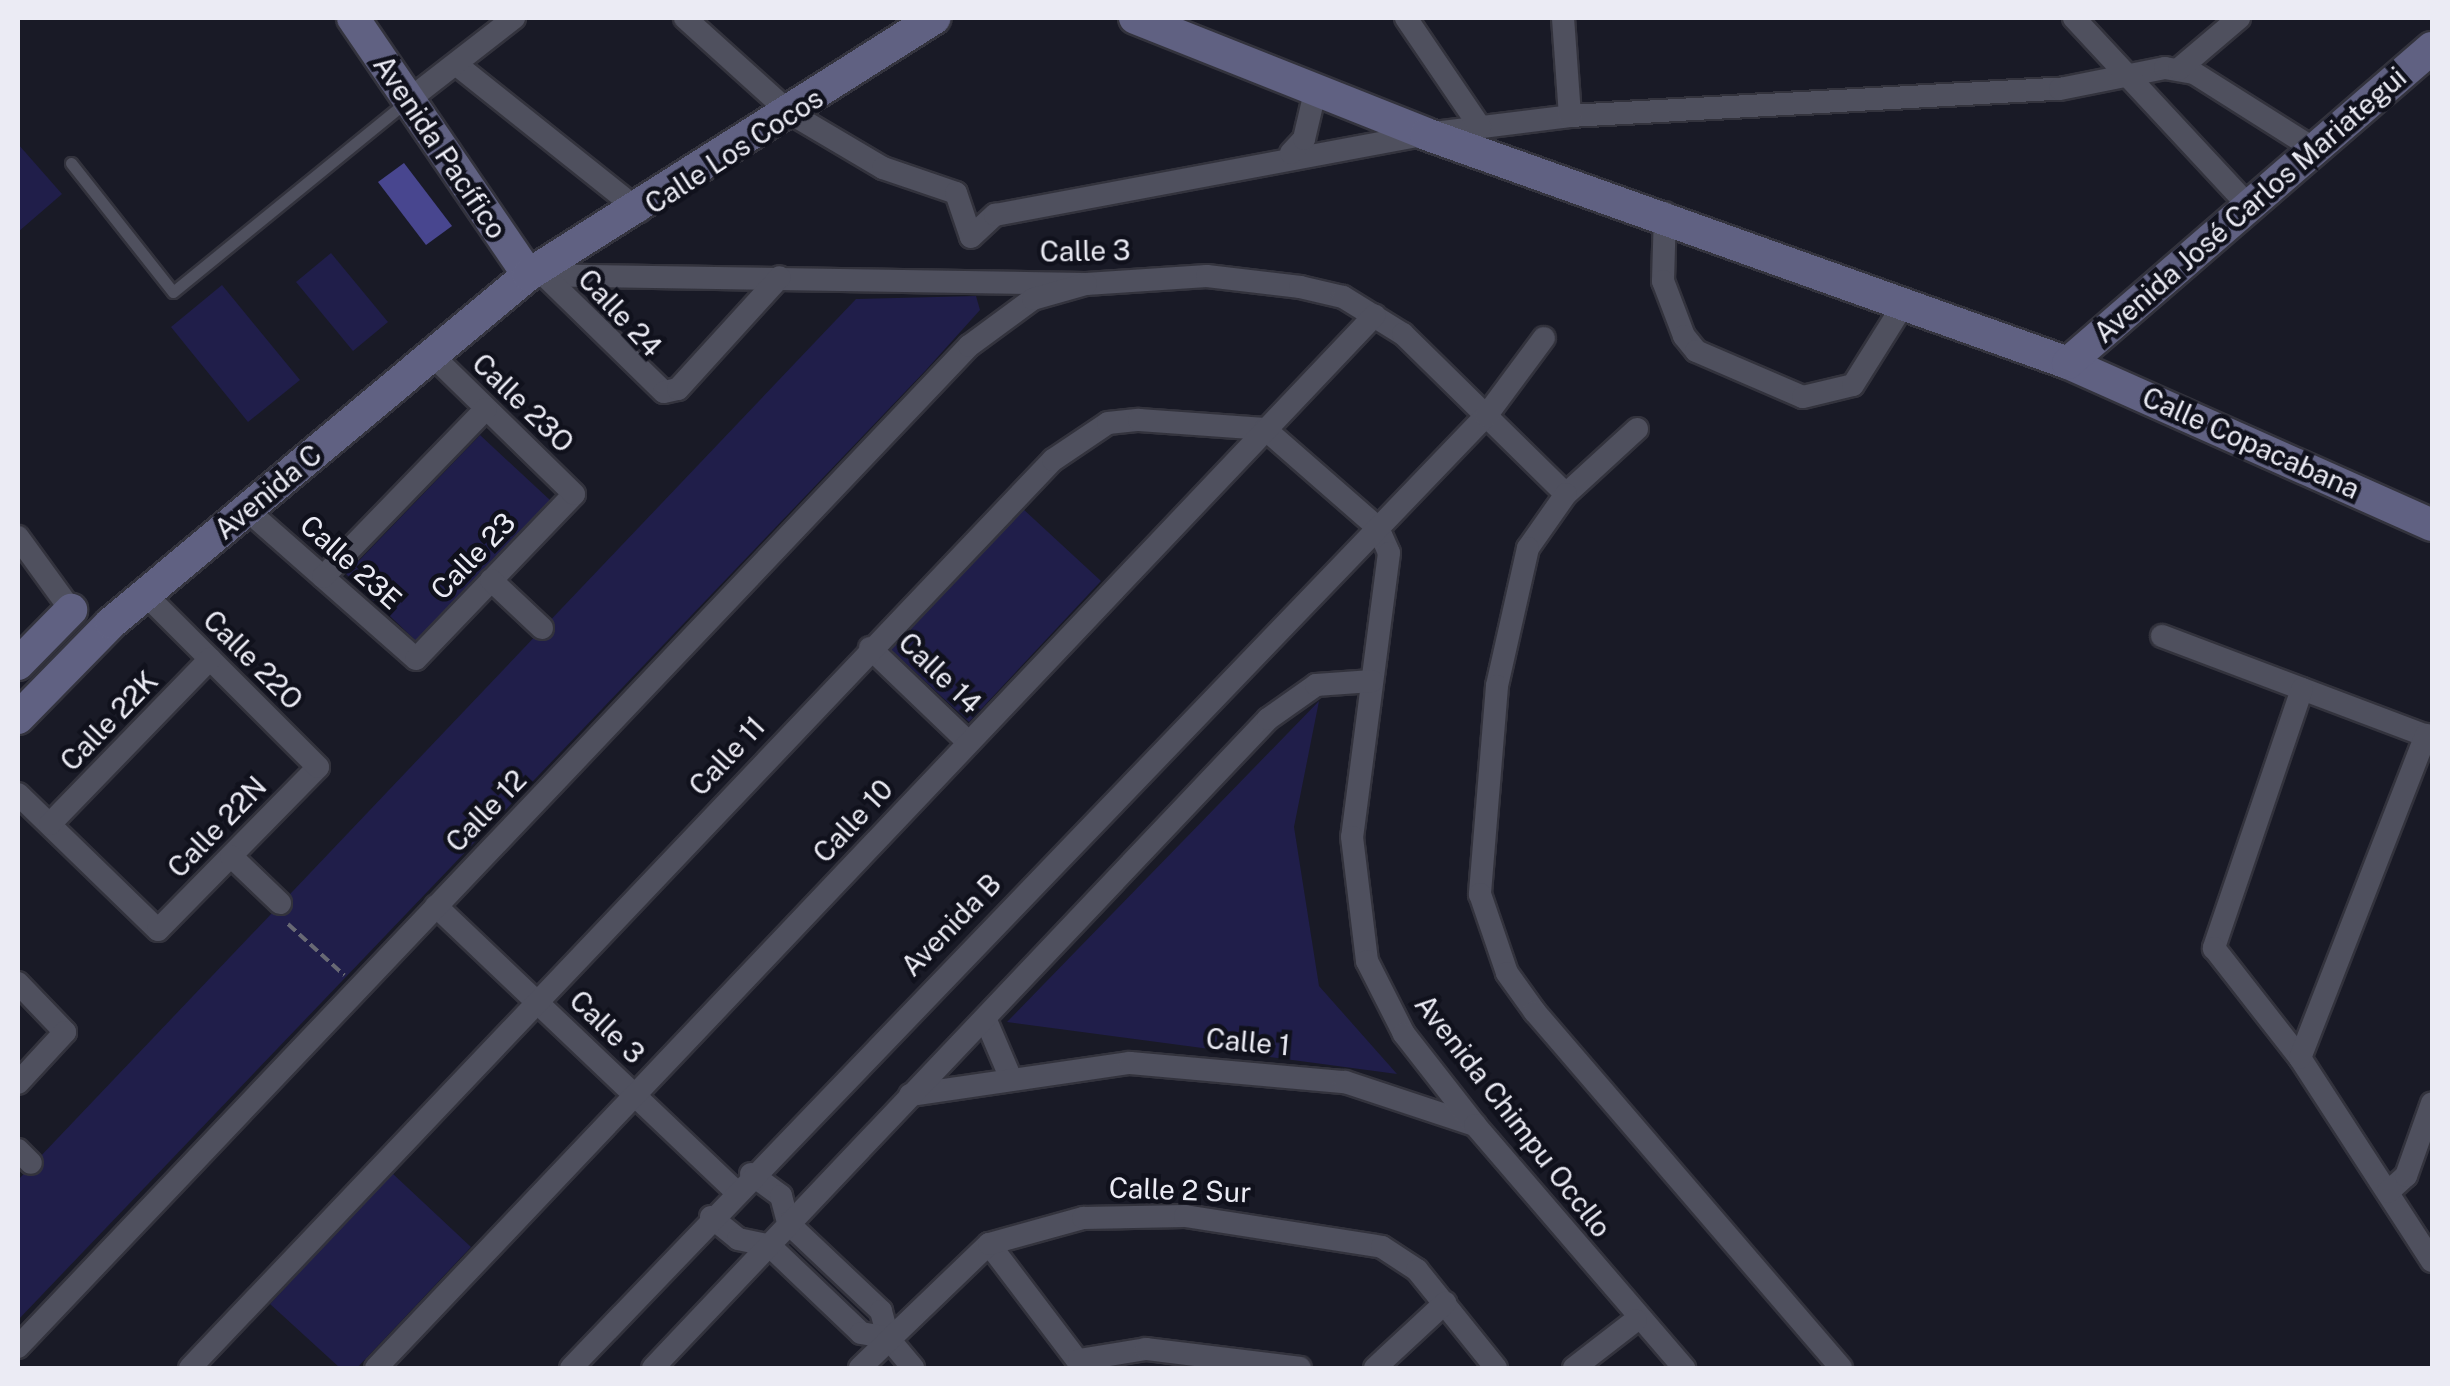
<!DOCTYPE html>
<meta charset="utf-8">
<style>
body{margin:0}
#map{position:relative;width:2450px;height:1386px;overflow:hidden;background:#191a26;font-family:"Public Sans",sans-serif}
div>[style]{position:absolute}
.green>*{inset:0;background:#201e4a}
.water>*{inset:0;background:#48468f}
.path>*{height:4px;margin-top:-2px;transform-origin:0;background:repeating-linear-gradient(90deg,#686974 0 10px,transparent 0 15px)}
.roads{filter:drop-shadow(2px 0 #33333d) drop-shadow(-2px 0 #33333d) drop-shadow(0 2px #33333d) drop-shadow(0 -2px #33333d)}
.lane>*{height:11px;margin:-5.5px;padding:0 5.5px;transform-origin:5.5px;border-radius:5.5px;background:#4f505e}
.street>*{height:22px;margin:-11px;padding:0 11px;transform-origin:11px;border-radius:11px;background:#4f505e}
.secondary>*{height:32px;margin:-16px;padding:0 16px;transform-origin:16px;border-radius:16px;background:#606182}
span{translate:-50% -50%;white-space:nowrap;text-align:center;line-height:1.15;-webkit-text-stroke:9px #10111c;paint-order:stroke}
.street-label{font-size:28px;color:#ebebf4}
.frame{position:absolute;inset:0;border:20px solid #ebebf4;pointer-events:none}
</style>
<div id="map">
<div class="green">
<div style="clip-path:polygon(18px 144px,62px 194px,18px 232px)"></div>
<div style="clip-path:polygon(331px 253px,388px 322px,353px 351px,296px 282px)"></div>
<div style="clip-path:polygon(222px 285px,300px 380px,248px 422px,171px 327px)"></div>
<div style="clip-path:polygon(976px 296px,980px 310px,926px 370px,18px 1320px,18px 1180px,856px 299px)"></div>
<div style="clip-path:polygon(480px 435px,551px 501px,416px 641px,346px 574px)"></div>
<div style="clip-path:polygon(1022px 508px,1101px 581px,969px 722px,890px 649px)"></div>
<div style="clip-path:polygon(1319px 701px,1294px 827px,1319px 986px,1397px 1074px,1007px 1022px)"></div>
<div style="clip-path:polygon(392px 1173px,471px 1247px,357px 1368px,340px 1368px,270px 1304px)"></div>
</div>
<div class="water">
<div style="clip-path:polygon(404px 163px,452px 226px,426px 245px,378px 182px)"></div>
</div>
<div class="path">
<div style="left:288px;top:924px;width:76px;rotate:42.3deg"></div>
</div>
<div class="roads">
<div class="lane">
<div style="left:71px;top:163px;width:164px;rotate:51.7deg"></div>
<div style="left:173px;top:292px;width:301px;rotate:-39.2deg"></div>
</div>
<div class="street">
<div style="left:685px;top:18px;width:142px;rotate:42.1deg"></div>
<div style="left:790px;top:113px;width:108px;rotate:30.6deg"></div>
<div style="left:883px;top:168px;width:77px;rotate:18.9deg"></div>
<div style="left:956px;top:193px;width:46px;rotate:71.2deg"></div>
<div style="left:971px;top:237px;width:33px;rotate:-43deg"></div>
<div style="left:995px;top:215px;width:439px;rotate:-10.6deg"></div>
<div style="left:1426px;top:134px;width:145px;rotate:-7.1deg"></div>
<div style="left:1570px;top:116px;width:491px;rotate:-3.2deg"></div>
<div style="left:2060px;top:89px;width:107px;rotate:-11.3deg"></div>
<div style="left:2165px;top:68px;width:29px;rotate:10deg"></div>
<div style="left:2194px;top:73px;width:142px;rotate:32.3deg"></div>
<div style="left:1406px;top:18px;width:132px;rotate:55.8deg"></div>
<div style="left:1563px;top:18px;width:98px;rotate:85.9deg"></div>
<div style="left:2074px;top:18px;width:255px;rotate:47.1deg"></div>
<div style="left:457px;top:65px;width:234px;rotate:38.6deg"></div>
<div style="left:2179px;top:69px;width:79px;rotate:-40.4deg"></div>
<div style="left:406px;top:102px;width:137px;rotate:-37.9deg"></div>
<div style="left:1291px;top:153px;width:19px;rotate:-47deg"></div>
<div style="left:1304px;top:139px;width:48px;rotate:-76.8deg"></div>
<div style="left:1665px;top:213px;width:68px;rotate:91.7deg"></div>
<div style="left:1663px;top:281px;width:59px;rotate:69.1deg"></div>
<div style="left:1684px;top:336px;width:19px;rotate:51deg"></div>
<div style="left:1696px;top:351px;width:116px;rotate:23.3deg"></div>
<div style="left:1803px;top:397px;width:51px;rotate:-13.5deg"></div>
<div style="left:1853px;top:385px;width:98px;rotate:-57.9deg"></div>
<div style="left:528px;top:275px;width:558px;rotate:0.92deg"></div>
<div style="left:1086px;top:284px;width:121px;rotate:-3.8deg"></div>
<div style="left:1207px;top:276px;width:94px;rotate:6.7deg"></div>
<div style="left:1300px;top:287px;width:44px;rotate:13.1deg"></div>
<div style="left:1343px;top:297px;width:70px;rotate:31.7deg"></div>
<div style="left:1403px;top:334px;width:228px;rotate:44.5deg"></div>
<div style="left:547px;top:278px;width:163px;rotate:44.3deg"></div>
<div style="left:664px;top:392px;width:14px;rotate:-12deg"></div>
<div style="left:678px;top:389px;width:151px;rotate:-47.7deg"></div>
<div style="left:1637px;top:429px;width:96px;rotate:137.5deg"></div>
<div style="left:1566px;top:494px;width:66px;rotate:125.1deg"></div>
<div style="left:1528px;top:548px;width:141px;rotate:102.7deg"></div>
<div style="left:1497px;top:686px;width:209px;rotate:94.7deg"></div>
<div style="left:1480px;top:894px;width:83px;rotate:71.1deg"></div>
<div style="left:1507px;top:973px;width:48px;rotate:54.3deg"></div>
<div style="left:1535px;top:1012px;width:469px;rotate:49.3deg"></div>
<div style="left:247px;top:510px;width:225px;rotate:41.4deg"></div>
<div style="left:416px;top:659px;width:228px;rotate:-46.2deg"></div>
<div style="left:574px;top:494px;width:199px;rotate:-135.6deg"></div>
<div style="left:18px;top:537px;width:90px;rotate:54deg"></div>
<div style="left:323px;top:577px;width:234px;rotate:-45.9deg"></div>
<div style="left:491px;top:580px;width:70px;rotate:43.3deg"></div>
<div style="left:2162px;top:636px;width:289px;rotate:20.7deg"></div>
<div style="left:870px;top:648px;width:136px;rotate:43.8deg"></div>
<div style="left:2302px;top:689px;width:274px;rotate:108.8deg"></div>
<div style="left:2214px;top:948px;width:140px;rotate:52deg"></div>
<div style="left:2300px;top:1058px;width:242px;rotate:57deg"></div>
<div style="left:18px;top:794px;width:195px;rotate:44.2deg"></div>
<div style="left:158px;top:930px;width:228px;rotate:-45.5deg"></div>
<div style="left:318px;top:767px;width:245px;rotate:-135deg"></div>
<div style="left:50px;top:824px;width:230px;rotate:-45.9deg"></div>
<div style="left:231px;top:856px;width:68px;rotate:43.8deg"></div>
<div style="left:436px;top:906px;width:413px;rotate:43.6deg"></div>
<div style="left:18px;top:983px;width:68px;rotate:46.2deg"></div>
<div style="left:65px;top:1032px;width:69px;rotate:132.7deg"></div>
<div style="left:985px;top:1018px;width:61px;rotate:66.8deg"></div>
<div style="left:2300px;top:1058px;width:347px;rotate:-68.7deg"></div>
<div style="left:910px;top:1095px;width:222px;rotate:-8.3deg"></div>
<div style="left:1130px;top:1063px;width:216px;rotate:5.1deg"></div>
<div style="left:1345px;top:1082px;width:137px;rotate:18.3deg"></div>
<div style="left:18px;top:1150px;width:18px;rotate:45deg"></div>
<div style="left:751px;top:1174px;width:37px;rotate:36deg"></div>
<div style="left:781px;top:1196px;width:28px;rotate:75deg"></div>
<div style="left:788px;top:1223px;width:128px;rotate:43.4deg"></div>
<div style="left:881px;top:1311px;width:28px;rotate:75deg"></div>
<div style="left:888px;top:1338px;width:39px;rotate:50deg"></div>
<div style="left:2388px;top:1192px;width:24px;rotate:-42deg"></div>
<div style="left:2406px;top:1176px;width:77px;rotate:-70.4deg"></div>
<div style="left:711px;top:1217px;width:35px;rotate:39deg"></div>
<div style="left:738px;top:1239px;width:33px;rotate:12deg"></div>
<div style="left:770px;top:1246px;width:126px;rotate:43.7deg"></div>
<div style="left:861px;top:1333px;width:27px;rotate:10deg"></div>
<div style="left:989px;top:1244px;width:156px;rotate:52.8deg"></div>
<div style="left:18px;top:1347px;width:1381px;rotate:-46.47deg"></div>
<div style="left:969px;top:346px;width:79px;rotate:-36.3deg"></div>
<div style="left:1033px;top:299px;width:55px;rotate:-15.8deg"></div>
<div style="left:1079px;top:1360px;width:68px;rotate:-9.3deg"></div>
<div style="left:1146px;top:1349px;width:155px;rotate:7deg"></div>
<div style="left:190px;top:1368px;width:1253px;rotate:-46.46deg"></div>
<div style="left:1053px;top:460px;width:66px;rotate:-33.9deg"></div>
<div style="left:1108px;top:423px;width:31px;rotate:-6deg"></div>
<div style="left:1139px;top:420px;width:126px;rotate:4.1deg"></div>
<div style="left:1265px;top:429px;width:150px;rotate:41.2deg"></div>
<div style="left:1378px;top:528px;width:27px;rotate:66deg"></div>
<div style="left:1389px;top:553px;width:286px;rotate:97.4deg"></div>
<div style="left:1352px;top:837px;width:125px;rotate:83.1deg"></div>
<div style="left:1367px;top:961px;width:82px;rotate:63.1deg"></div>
<div style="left:1404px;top:1034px;width:115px;rotate:52deg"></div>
<div style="left:1475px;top:1125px;width:321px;rotate:49.3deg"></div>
<div style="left:376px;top:1368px;width:1451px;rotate:-46.51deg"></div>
<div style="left:571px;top:1368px;width:1320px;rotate:-46.14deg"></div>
<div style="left:1486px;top:416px;width:97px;rotate:-53.4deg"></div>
<div style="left:653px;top:1368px;width:894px;rotate:-46.54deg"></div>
<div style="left:1268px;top:719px;width:59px;rotate:-35.3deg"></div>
<div style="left:1316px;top:685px;width:56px;rotate:-4.1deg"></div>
<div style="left:860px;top:1368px;width:179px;rotate:-43.9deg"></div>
<div style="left:989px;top:1244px;width:98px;rotate:-15.5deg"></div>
<div style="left:1083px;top:1218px;width:102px;rotate:-1.1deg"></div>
<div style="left:1185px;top:1216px;width:199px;rotate:8.9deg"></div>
<div style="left:1382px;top:1247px;width:42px;rotate:33.3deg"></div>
<div style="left:1417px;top:1270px;width:126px;rotate:51.1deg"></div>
<div style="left:1375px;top:1368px;width:96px;rotate:-42.9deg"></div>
<div style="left:1574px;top:1368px;width:78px;rotate:-37.7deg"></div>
</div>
<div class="secondary">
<div style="left:353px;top:18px;width:311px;rotate:55.7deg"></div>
<div style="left:1135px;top:18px;width:313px;rotate:21.7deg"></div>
<div style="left:1426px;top:134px;width:682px;rotate:19.63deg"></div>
<div style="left:2068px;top:363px;width:398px;rotate:24deg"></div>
<div style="left:2068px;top:363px;width:481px;rotate:-40.9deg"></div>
<div style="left:18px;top:664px;width:76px;rotate:-45.5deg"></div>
<div style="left:18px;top:718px;width:133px;rotate:-45.6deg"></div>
<div style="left:111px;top:623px;width:543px;rotate:-39.85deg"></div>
<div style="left:528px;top:275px;width:481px;rotate:-32.3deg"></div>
</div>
</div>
<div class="street-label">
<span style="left:440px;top:147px;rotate:56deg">Avenida Pacífico</span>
<span style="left:734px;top:151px;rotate:-33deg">Calle Los Cocos</span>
<span style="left:2250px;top:205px;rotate:-41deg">Avenida José Carlos Mariategui</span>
<span style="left:1085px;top:251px;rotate:-1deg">Calle 3</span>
<span style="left:620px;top:313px;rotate:47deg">Calle 24</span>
<span style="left:523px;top:403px;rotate:44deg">Calle 23O</span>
<span style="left:2251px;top:443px;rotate:24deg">Calle Copacabana</span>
<span style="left:268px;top:492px;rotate:-40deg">Avenida C</span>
<span style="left:473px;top:556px;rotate:-46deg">Calle 23</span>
<span style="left:351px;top:562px;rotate:42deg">Calle 23E</span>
<span style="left:253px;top:660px;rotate:45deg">Calle 22O</span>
<span style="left:940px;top:673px;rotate:44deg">Calle 14</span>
<span style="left:109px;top:721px;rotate:-46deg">Calle 22K</span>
<span style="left:727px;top:756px;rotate:-47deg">Calle 11</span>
<span style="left:486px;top:811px;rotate:-46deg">Calle 12</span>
<span style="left:853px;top:821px;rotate:-47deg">Calle 10</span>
<span style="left:217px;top:827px;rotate:-46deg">Calle 22N</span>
<span style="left:951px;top:925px;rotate:-46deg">Avenida B</span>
<span style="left:607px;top:1027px;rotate:44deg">Calle 3</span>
<span style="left:1248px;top:1042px;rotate:5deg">Calle 1</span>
<span style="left:1513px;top:1116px;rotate:52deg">Avenida Chimpu Occllo</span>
<span style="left:1180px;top:1190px;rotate:2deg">Calle 2 Sur</span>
</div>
<div class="frame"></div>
</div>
